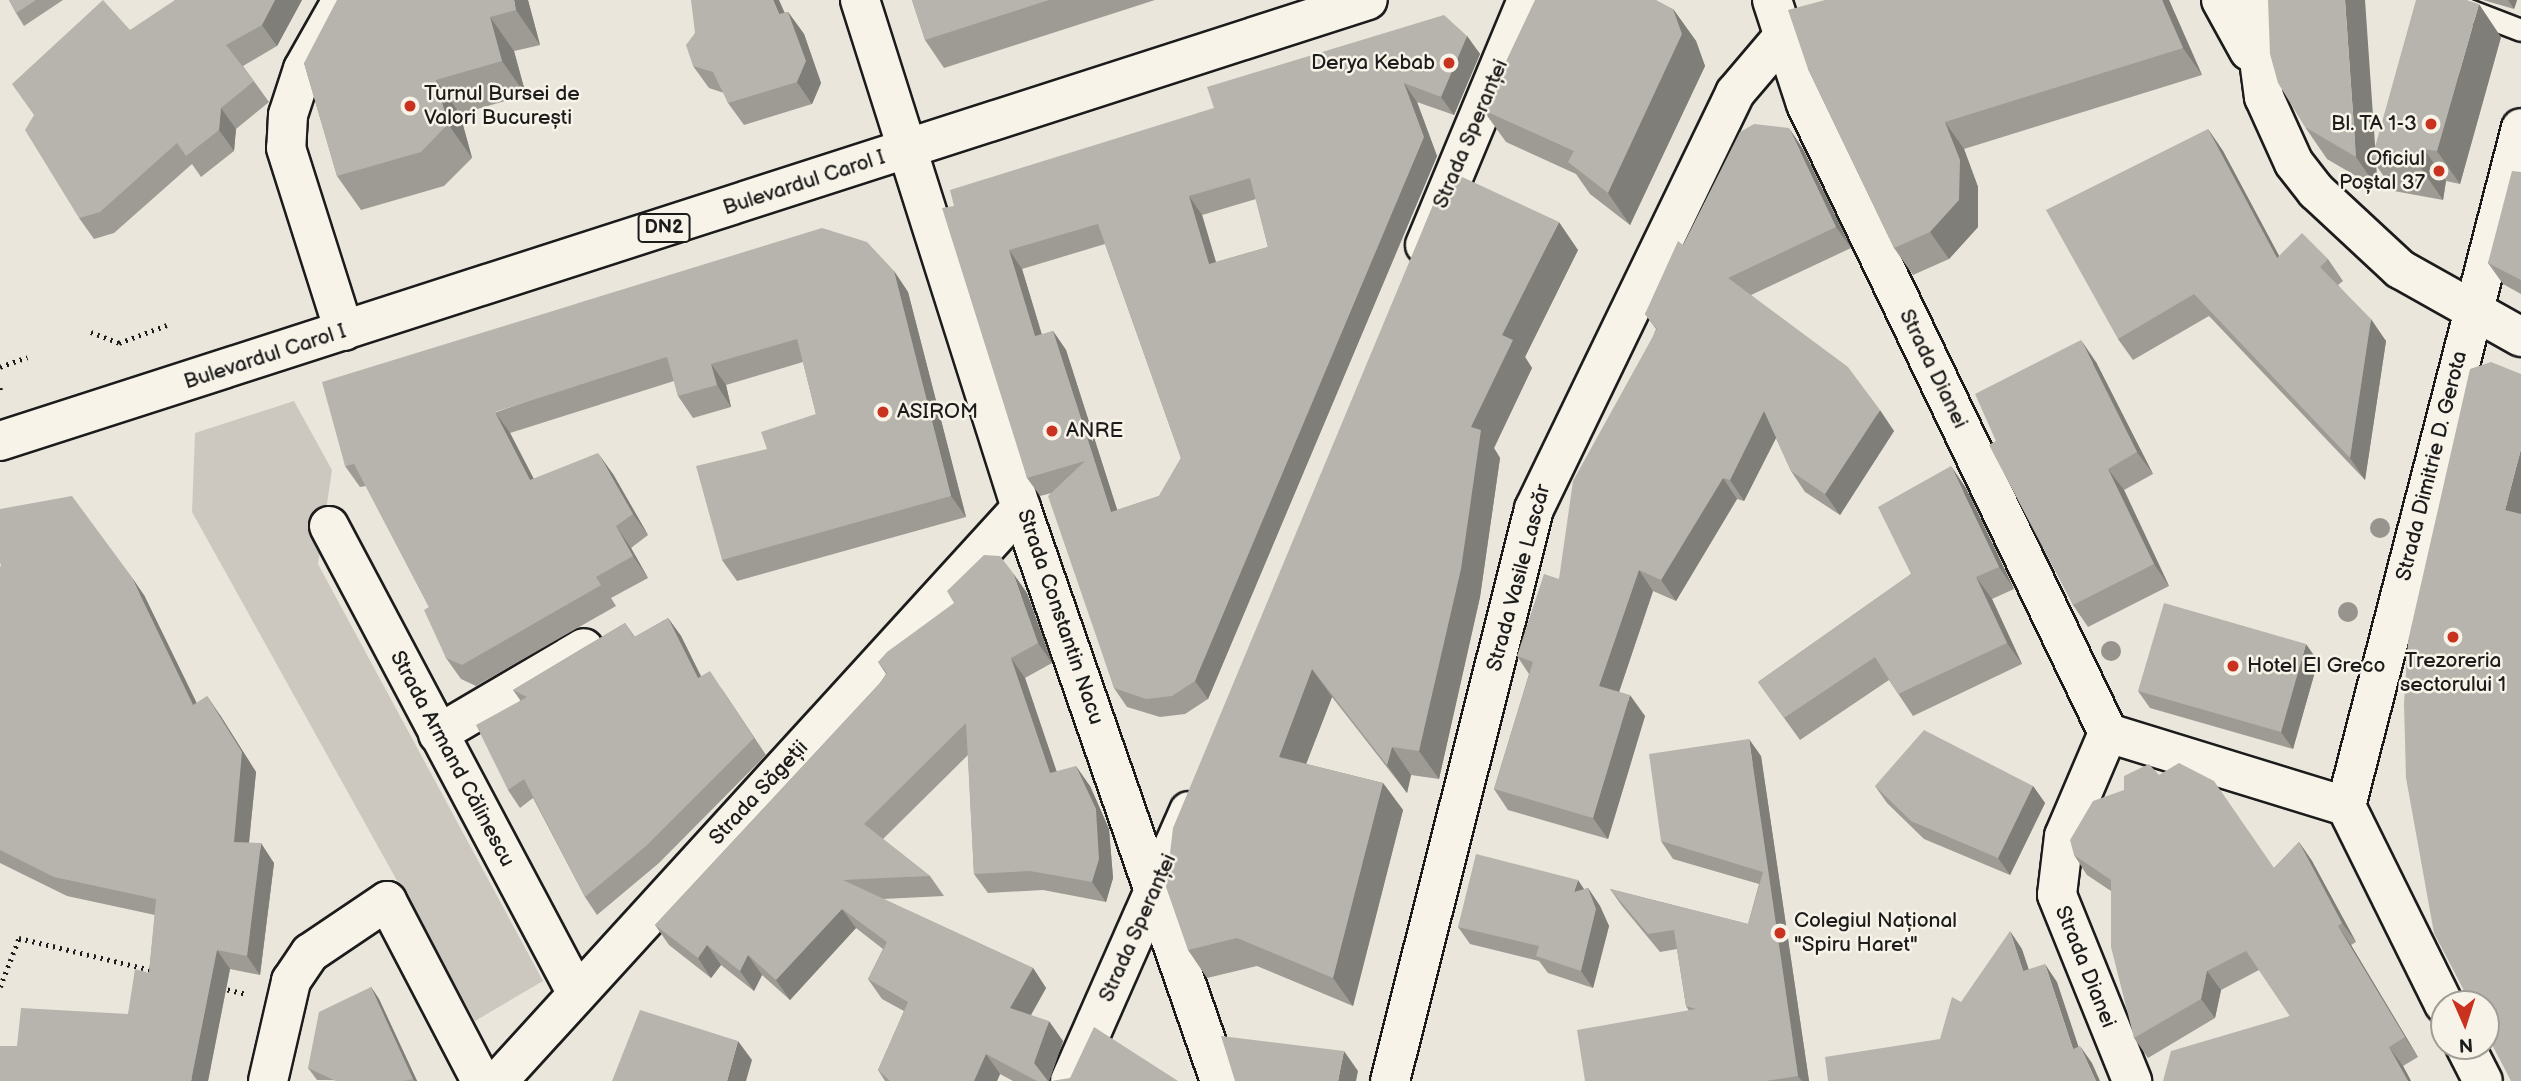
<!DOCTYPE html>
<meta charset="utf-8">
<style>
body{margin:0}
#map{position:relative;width:2521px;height:1081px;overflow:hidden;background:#eae6dc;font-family:"Balsamiq Sans",sans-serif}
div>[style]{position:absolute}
.green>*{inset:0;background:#ccc8c0}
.path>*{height:4.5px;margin-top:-2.25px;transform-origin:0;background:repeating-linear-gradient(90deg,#1c1c1c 0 2px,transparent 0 7px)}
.roads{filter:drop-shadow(2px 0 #1c1c1c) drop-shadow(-2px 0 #1c1c1c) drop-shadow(0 2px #1c1c1c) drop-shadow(0 -2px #1c1c1c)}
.service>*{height:21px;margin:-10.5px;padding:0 10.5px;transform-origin:10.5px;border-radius:10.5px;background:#f7f3e8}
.minor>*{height:38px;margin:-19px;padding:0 19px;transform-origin:19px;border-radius:19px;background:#f7f3e8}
.tertiary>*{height:38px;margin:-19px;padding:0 19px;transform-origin:19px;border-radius:19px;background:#f7f3e8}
.primary>*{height:38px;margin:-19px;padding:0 19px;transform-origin:19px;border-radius:19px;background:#f7f3e8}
.trees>*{width:20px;height:20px;margin:-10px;border-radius:50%;background:#96948d}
.wall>*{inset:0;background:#9d9b94}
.shaded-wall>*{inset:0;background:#7f7e78}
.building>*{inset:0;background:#b6b4ac}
.dots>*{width:19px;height:19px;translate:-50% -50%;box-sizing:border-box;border:4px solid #f7f3e8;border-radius:50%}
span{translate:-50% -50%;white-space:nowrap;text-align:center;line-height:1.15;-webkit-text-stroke:5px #f7f3e8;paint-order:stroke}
.shield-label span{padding:2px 5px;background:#f7f3e8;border:2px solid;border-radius:5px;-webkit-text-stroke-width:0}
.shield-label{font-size:19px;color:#1c1c1c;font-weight:700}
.poi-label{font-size:21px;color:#1c1c1c}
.right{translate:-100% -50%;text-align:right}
.left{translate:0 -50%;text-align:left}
.street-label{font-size:21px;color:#1c1c1c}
.north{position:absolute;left:2430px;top:990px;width:70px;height:70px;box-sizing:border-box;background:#f7f3e8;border:2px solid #9f9d96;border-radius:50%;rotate:177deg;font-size:19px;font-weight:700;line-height:28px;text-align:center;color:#1c1c1c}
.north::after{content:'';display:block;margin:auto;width:24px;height:32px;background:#c8321e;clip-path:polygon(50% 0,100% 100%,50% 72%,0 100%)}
</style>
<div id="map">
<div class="green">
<div style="clip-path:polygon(294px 401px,332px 470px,318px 564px,543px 981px,475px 1021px,192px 512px,195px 433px)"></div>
</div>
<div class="path">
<div style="left:91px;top:332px;width:30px;rotate:21deg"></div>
<div style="left:119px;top:343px;width:51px;rotate:-20.6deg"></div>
<div style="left:0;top:367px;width:29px;rotate:-20deg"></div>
<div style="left:0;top:388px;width:3px;rotate:72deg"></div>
<div style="left:0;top:987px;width:53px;rotate:-68.8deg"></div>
<div style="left:19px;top:938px;width:140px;rotate:13.6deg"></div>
<div style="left:221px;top:988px;width:26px;rotate:13deg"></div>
</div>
<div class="roads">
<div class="service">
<div style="left:2461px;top:7px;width:64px;rotate:21deg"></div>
</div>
<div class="minor">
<div style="left:342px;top:0;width:79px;rotate:119.5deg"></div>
<div style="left:303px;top:69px;width:48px;rotate:108.1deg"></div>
<div style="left:288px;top:115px;width:33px;rotate:93deg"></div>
<div style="left:286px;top:148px;width:192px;rotate:72.4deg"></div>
<div style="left:860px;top:0;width:533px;rotate:72.42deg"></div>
<div style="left:1021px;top:508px;width:607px;rotate:70.85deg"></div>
<div style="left:1425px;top:245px;width:265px;rotate:-67.4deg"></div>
<div style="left:329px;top:526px;width:527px;rotate:62.07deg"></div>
<div style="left:2108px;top:733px;width:112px;rotate:113.1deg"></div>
<div style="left:2064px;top:836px;width:59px;rotate:96.8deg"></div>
<div style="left:2057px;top:895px;width:201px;rotate:68deg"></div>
<div style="left:438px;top:734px;width:169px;rotate:-30.5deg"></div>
<div style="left:2346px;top:806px;width:700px;rotate:-75.53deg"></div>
<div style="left:268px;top:1081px;width:103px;rotate:-77deg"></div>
<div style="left:291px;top:981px;width:34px;rotate:-56deg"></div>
<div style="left:310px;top:953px;width:93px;rotate:-34deg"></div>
<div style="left:498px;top:1081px;width:776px;rotate:-47.61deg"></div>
<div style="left:1070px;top:1081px;width:295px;rotate:-66.2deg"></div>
<div style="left:1390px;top:1081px;width:590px;rotate:-75.87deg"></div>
<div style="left:1534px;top:509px;width:462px;rotate:-64.2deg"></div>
<div style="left:1735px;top:93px;width:71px;rotate:-49.6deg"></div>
</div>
<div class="tertiary">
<div style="left:1772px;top:0;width:109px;rotate:71.9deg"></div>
<div style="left:1806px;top:104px;width:698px;rotate:64.35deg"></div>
<div style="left:2108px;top:733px;width:249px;rotate:17.1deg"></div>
<div style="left:2346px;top:806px;width:221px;rotate:63.7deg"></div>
<div style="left:2221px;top:0;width:58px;rotate:61.2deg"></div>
<div style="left:2251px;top:0;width:98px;rotate:82.4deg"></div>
<div style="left:2264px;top:97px;width:72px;rotate:65.6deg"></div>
<div style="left:2294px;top:163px;width:36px;rotate:52deg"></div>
<div style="left:2316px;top:191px;width:115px;rotate:42.9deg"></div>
<div style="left:2400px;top:269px;width:139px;rotate:29.3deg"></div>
<div style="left:387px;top:901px;width:203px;rotate:62.4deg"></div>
<div style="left:2465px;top:1046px;width:39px;rotate:63deg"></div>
</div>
<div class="primary">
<div style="left:0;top:441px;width:1437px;rotate:-17.87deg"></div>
</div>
</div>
<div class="trees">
<div style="left:2380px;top:528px"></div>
<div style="left:2348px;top:612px"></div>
<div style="left:2111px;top:651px"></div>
</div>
<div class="wall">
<div style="clip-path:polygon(9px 0,63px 0,24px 26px,16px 13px)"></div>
<div style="clip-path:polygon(175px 0,302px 0,277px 46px,243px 66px,269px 102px,236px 129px,234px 151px,201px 177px,192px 164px,114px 233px,94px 239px,79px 218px)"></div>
<div style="clip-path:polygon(528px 0,540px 45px,514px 51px,526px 95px,460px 114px,472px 158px,444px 186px,361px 210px,337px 176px,304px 63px)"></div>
<div style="clip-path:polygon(912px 0,1155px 0,944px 68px,925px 40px)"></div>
<div style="clip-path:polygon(2169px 0,2202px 75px,1964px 149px,1978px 187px,1978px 227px,1949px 259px,1913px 275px,1894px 248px,1808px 69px)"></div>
<div style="clip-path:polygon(2483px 0,2517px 0,2514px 9px)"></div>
<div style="clip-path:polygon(1673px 9px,1696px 41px,1705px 66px,1630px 225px,1590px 194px,1576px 174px,1506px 142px,1483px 110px)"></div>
<div style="clip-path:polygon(788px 12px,804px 34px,821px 83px,812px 104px,744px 125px,728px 103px,724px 93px,709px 88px,693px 66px,695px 33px)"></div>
<div style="clip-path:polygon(evenodd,1467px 36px,1480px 54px,1454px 115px,1417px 102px,1437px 156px,1208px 699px,1185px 714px,1160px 717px,1127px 707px,1114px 688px,1052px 493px,1040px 496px,1027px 478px,954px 206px,1467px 36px,1256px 199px,1268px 247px,1216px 262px,1202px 215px,1256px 199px,1467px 36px,1105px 244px,1181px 458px,1159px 496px,1117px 510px,1066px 350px,1053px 331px,1042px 335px,1022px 269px,1105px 244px)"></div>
<div style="clip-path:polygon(2501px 37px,2460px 184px,2446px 181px,2443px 200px,2394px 191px,2376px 165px,2378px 189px,2327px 159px,2305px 127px,2375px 146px)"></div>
<div style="clip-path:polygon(2208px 129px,2223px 151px,2279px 256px,2328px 259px,2343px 281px,2338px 285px,2386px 341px,2365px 480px,2209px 316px,2133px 360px,2118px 339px)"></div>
<div style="clip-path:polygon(1803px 149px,1851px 248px,1751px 295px,1894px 431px,1840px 515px,1805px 492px,1791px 471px,1776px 438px,1744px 501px,1737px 499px,1676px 601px,1653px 591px,1619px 692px,1645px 716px,1608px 839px,1508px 810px,1494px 789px,1529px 674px,1517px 656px,1559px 579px,1656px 329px,1645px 314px,1683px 245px)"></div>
<div style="clip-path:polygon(2521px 172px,2521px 294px,2503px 284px,2488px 263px)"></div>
<div style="clip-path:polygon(1447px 198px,1578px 250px,1525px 357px,1532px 368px,1494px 448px,1500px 458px,1480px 597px,1439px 779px,1411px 775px,1407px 793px,1332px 697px,1306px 764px,1383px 783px,1403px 810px,1353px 1006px,1257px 966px,1207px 978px,1188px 950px)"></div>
<div style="clip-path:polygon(894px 271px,908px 292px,966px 517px,737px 581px,722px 560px,767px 449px,816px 414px,803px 362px,726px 385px,731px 407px,693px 418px,678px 396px,674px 381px,510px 433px,534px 479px,613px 474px,648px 535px,631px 548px,648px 578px,611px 598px,616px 606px,476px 686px,461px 679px,446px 658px,429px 607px,366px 486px,360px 487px,345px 466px)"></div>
<div style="clip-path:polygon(2096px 362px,2153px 474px,2124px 490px,2169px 586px,2088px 627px,2073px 605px,1996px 441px)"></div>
<div style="clip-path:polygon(1966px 488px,2014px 589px,1992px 599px,2022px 664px,1913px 716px,1889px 680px,1800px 740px,1758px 682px,1911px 574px)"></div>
<div style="clip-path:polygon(0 567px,144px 595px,196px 703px,220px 715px,256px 772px,249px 843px,274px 863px,260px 975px,230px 969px,208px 1081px,17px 1046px,128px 1014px,149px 973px,155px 915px,67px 896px,0 863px)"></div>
<div style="clip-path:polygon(1027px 593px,1052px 663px,1025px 678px,1056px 771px,1090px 786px,1109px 829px,1113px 878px,1106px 902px,1043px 890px,988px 893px,974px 874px,968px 755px,883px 839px,930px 876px,944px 896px,883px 899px,1033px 968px,1046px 988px,1031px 1015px,1063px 1041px,1049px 1081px,1013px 1081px,1000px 1074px,997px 1081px,885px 1081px,878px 1070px,904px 1011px,882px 999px,868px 979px,883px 949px,856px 928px,790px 1000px,762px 975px,754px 991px,721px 965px,711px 978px,669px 945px,655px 925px,880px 683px,886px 674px,878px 662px)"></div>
<div style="clip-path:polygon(668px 618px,681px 636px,701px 676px,722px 689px,766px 755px,659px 863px,597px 915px,585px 897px,533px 798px,520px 808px,508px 790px,520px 700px,513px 690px,625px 623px,635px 637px)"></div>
<div style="clip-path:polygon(2318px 661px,2293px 749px,2150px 708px,2138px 691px)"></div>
<div style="clip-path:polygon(1761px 756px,1809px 1081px,1585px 1081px,1689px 1011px,1686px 1006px,1677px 949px,1660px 952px,1622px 906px,1610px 889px,1748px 924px,1759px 884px,1673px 859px,1661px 841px)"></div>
<div style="clip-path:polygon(2159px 775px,2274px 868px,2299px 842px,2312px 861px,2356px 942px,2351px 945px,2418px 1057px,2403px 1066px,2411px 1081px,2163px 1081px,2290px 1016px,2259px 970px,2221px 990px,2215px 1018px,2148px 1058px,2134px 1038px,2111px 891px,2087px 875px,2074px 855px,2124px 790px)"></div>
<div style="clip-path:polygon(1875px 786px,2033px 786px,2045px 803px,2010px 875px,1924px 839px,1887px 803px)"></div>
<div style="clip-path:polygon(1588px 888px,1600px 906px,1609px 926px,1593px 988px,1548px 973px,1539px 961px,1470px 944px,1458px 927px)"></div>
<div style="clip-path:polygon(371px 987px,379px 999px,417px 1081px,317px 1080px,308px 1068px)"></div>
</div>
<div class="shaded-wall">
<div style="clip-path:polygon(275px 0,302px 0,277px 46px,262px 25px)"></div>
<div style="clip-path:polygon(514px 0,528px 0,540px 45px,516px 10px)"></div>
<div style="clip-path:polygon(773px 0,779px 0,795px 36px,779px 14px)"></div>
<div style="clip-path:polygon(2162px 0,2169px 0,2202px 75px,2183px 48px)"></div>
<div style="clip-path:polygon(2345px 0,2365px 0,2376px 159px,2372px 158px,2376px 165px,2378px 189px,2356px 157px)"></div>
<div style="clip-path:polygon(2508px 0,2517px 0,2514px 9px)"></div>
<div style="clip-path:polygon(2479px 4px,2501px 37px,2460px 184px,2437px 151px)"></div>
<div style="clip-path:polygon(1673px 9px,1696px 41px,1705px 66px,1630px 225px,1608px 193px)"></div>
<div style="clip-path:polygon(788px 12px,804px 34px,821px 83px,812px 104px,797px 82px)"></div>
<div style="clip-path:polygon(490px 17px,514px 51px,526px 95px,502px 61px)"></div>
<div style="clip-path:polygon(1467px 36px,1480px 54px,1454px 115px,1441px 97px)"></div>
<div style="clip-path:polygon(436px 80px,460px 114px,472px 158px,448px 124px)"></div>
<div style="clip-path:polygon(1404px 83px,1417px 102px,1437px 156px,1208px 699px,1195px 681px)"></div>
<div style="clip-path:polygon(221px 108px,236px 129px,234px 151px,219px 130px)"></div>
<div style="clip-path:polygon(1945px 122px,1964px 149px,1978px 187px,1978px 227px,1949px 259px,1930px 232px)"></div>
<div style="clip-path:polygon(1789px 128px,1803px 149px,1851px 248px,1836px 227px)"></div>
<div style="clip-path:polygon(2208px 129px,2223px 151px,2292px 280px,2277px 258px)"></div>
<div style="clip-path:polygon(2424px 149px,2446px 181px,2443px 200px,2421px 168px)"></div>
<div style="clip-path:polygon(1189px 196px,1202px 215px,1222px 283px,1209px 264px)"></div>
<div style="clip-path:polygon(1559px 222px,1578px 250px,1525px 357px,1532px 368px,1494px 448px,1500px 458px,1480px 597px,1439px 779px,1419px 751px,1471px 427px,1502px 335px)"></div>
<div style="clip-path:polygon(1009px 250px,1022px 269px,1048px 355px,1035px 336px)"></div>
<div style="clip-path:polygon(894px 271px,908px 292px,966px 517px,951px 496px)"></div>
<div style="clip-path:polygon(2371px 319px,2386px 341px,2365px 480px,2350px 458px)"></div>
<div style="clip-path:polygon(1053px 331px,1066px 350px,1124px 531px,1111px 512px)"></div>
<div style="clip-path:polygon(2081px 340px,2096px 362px,2153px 474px,2137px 452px)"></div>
<div style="clip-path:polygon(711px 364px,726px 385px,731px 407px,717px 385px)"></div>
<div style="clip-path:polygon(1880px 410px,1894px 431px,1840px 515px,1825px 494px)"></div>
<div style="clip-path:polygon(1764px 411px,1779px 432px,1744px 501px,1730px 480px)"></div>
<div style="clip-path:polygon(495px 412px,510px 433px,545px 501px,530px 480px)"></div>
<div style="clip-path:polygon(2521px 449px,2521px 528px,2505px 510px)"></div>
<div style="clip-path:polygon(598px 453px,613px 474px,648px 535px,633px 514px)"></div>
<div style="clip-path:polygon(1951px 466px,1966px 488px,2014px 589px,1999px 567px)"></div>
<div style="clip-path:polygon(2108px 469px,2124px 490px,2169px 586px,2154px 564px)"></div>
<div style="clip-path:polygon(1723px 478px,1737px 499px,1676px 601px,1661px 580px)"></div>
<div style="clip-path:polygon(616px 526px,631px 548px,648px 578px,633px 556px)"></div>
<div style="clip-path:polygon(1639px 570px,1653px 591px,1614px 707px,1599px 686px)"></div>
<div style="clip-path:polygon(1013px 573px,1027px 593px,1052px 663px,1038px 643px)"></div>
<div style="clip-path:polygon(131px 576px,144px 595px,207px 724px,193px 705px)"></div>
<div style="clip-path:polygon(1976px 577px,1992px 599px,2022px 664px,2007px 643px)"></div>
<div style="clip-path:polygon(668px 618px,681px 636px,710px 695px,698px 678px)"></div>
<div style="clip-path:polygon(2306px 644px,2318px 661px,2293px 749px,2281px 732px)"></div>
<div style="clip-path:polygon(1011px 658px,1025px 678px,1064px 793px,1050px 773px)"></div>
<div style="clip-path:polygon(1312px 669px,1332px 697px,1298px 785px,1279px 757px)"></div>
<div style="clip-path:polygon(1630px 695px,1645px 716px,1608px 839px,1593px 818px)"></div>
<div style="clip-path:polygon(207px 696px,220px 715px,256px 772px,247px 861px,234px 842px)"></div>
<div style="clip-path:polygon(1749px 739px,1761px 756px,1809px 1081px,1802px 1081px,1798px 1076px)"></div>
<div style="clip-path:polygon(1392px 747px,1411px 775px,1407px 793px,1387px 765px)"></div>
<div style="clip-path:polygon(1076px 766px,1090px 786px,1109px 829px,1113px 878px,1106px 902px,1092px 882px)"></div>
<div style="clip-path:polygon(1383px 783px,1403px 810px,1353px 1006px,1333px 978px)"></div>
<div style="clip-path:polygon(2033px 786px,2045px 803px,2010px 875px,1998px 858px)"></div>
<div style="clip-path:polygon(2299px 842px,2312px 861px,2356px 942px,2342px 923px)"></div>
<div style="clip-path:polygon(261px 843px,274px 863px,260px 975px,247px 956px)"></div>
<div style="clip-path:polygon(1578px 880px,1590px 898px,1574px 892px)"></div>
<div style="clip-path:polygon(1588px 888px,1600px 906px,1609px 926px,1593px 988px,1581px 971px)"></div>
<div style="clip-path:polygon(842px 909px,856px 928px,790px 1000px,776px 980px)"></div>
<div style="clip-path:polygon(2338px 926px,2351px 945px,2418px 1057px,2405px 1037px)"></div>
<div style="clip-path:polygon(2010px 931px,2022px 949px,2035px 988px,2023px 971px)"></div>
<div style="clip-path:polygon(707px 945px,721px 965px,711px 978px,698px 958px)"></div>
<div style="clip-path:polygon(217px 950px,230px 969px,208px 1081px,191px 1081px)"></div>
<div style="clip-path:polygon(748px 955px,762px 975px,754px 991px,740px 971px)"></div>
<div style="clip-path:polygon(2045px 964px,2057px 982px,2085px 1066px,2073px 1049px)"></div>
<div style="clip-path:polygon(1033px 968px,1046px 988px,1024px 1027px,1010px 1008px)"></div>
<div style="clip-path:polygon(2207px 971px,2221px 990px,2215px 1018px,2201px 999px)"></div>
<div style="clip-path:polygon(371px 987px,379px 999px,417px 1081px,415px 1081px,413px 1079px)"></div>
<div style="clip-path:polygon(1049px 1021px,1063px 1041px,1049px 1081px,1047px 1081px,1034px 1063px)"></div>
<div style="clip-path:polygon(738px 1041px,752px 1060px,746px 1081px,727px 1081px)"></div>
<div style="clip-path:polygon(2080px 1046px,2092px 1063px,2100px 1081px,2096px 1081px)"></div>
<div style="clip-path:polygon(2389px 1047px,2403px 1066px,2411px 1081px,2408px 1081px)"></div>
<div style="clip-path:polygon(1344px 1051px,1358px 1071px,1356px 1081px,1338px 1081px)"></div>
<div style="clip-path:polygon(986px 1054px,1000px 1074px,997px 1081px,974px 1081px)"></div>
</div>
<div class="building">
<div style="clip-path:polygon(9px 0,36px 0,16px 13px)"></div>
<div style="clip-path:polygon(103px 0,130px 30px,175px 0,275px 0,262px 25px,226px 45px,254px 81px,221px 108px,219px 130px,186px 156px,177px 143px,100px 212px,79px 218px,25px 130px,34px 115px,12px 84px)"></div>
<div style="clip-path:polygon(337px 0,514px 0,516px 10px,490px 17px,502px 61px,436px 80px,448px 124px,421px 152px,337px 176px,304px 63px)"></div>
<div style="clip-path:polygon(691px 0,773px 0,779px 14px,788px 12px,806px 61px,797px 82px,728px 103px,713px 72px,693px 66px,686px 45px,695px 33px)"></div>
<div style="clip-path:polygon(912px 0,1049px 0,925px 40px)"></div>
<div style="clip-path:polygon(1535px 0,1656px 0,1673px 9px,1682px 34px,1608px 193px,1568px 162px,1574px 151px,1483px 110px)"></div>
<div style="clip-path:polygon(1825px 0,2162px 0,2183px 48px,1945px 122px,1960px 160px,1959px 200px,1930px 232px,1894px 248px,1808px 69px,1788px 10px)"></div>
<div style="clip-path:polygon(2268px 0,2345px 0,2356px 157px,2305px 127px,2278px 83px,2270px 54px)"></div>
<div style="clip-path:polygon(2416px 0,2467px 0,2479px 4px,2437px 151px,2424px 149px,2421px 168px,2372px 158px)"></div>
<div style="clip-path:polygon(evenodd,1444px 15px,1467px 36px,1441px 97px,1404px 83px,1424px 137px,1195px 681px,1172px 696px,1146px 699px,1114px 688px,1048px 496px,1085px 461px,1027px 478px,942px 208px,954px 206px,950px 190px,1214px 108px,1207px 87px,1444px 15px,1250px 178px,1268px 247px,1209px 264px,1189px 196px,1250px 178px,1444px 15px,1098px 224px,1181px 458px,1159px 496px,1111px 512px,1053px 331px,1035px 336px,1009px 250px,1098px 224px)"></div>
<div style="clip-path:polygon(1754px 124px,1789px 128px,1836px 227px,1728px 278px,1848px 367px,1880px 410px,1825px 494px,1791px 471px,1764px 411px,1730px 480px,1723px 478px,1661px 580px,1639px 570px,1599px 686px,1630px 695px,1593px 818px,1494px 789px,1533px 662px,1517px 656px,1544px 574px,1559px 579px,1573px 481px,1657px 329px,1645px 314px,1678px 241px,1683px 245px,1740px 132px)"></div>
<div style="clip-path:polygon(2208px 129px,2277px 258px,2302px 233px,2328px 259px,2320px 267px,2371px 319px,2350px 458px,2194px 294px,2118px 339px,2046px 210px)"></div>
<div style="clip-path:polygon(2512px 171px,2521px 172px,2521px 280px,2488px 263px)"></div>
<div style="clip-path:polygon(1458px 175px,1559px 222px,1502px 335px,1513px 340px,1471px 427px,1481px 430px,1461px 569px,1419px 751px,1392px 747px,1387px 765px,1312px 669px,1279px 757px,1383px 783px,1333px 978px,1237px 938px,1188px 950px,1166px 887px,1173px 828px,1440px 188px,1446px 202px)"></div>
<div style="clip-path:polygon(822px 228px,867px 242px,894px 271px,951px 496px,722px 560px,696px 466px,767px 449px,761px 432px,816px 414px,797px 339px,711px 364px,717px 385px,678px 396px,667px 357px,495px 412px,530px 480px,598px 453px,633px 514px,616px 526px,633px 556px,596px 577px,601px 585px,462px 665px,446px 658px,424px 610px,429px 607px,354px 464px,345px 466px,322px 382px)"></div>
<div style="clip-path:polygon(2081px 340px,2137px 452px,2108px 469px,2154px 564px,2073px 605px,1989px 445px,1996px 441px,1975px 394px)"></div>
<div style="clip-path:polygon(2491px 362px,2521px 374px,2521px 449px,2505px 510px,2521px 514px,2521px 1081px,2511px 1081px,2486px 1033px,2486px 1004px,2471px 1004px,2434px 933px,2406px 778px,2404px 704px,2408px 641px,2470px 369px)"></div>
<div style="clip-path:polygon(1951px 466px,1999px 567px,1976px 577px,2007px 643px,1898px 694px,1875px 657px,1784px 718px,1758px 682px,1911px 574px,1878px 507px)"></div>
<div style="clip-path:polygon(72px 496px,131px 576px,193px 705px,207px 696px,242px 752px,234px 842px,261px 843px,247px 956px,217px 950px,191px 1081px,0 1081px,0 1046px,17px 1046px,21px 1008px,128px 1014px,135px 969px,149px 973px,156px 899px,54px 877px,0 850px,0 567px,1px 566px,0 562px,0 509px)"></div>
<div style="clip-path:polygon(984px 555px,1000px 556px,1013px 573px,1038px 643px,1011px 658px,1050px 773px,1076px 766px,1096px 809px,1099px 859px,1092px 882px,1030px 871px,974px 874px,966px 723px,864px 824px,930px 876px,843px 880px,1033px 968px,1010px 1008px,1049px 1021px,1034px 1063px,1048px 1081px,1037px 1081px,986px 1054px,974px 1081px,890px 1081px,878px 1070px,908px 1002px,868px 979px,887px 942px,842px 909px,776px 980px,748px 955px,740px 971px,707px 945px,698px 958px,655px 925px,880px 683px,887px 673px,878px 662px,887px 652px,954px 603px,947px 591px)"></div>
<div style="clip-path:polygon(2164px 603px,2306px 644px,2281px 732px,2138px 691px)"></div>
<div style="clip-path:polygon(668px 618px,698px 678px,710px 671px,754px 738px,646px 846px,585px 897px,524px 779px,508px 790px,476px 725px,527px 697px,513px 690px,625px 623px,634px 637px)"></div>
<div style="clip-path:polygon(1924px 730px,2033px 786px,1998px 858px,1911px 821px,1875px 786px)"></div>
<div style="clip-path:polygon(1749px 739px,1798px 1076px,1766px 1081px,1585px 1081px,1577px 1030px,1696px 1009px,1686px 1006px,1674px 930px,1648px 934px,1610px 889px,1748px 924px,1763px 872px,1661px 841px,1649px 754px)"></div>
<div style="clip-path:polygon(2179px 763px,2214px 781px,2274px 868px,2299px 842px,2342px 923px,2338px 926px,2405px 1037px,2389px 1047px,2408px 1081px,2163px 1081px,2171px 1051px,2290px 1016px,2246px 951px,2207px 971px,2201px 999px,2134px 1038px,2111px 947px,2111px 880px,2074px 855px,2070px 840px,2093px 801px,2124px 790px,2124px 776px,2149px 764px,2159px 775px)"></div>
<div style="clip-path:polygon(1476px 854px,1578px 880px,1574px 892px,1588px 888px,1596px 909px,1581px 971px,1536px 956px,1539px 946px,1458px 927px)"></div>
<div style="clip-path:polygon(2010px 931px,2023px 971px,2045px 964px,2073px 1049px,2080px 1046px,2096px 1081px,1828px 1081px,1825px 1057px,1940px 1039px,1952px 997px,1961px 1002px)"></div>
<div style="clip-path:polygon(371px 987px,413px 1079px,403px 1081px,336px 1081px,308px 1068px,319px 1012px)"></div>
<div style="clip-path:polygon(640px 1010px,738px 1041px,727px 1081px,612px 1081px)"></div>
<div style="clip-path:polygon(1094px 1027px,1178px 1081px,1051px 1081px,1070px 1078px)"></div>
<div style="clip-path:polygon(1221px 1036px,1344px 1051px,1338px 1081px,1235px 1081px)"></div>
</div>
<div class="dots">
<div style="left:1449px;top:63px;background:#c8321e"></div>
<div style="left:410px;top:106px;background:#c8321e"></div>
<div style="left:2431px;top:124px;background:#c8321e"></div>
<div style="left:2439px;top:171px;background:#c8321e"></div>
<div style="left:883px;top:412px;background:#c8321e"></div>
<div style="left:1052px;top:431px;background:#c8321e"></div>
<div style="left:2453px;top:637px;background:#c8321e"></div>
<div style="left:2233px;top:666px;background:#c8321e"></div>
<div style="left:1780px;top:933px;background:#c8321e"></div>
</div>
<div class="shield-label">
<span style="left:664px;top:228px">DN2</span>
</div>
<div class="poi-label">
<span class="right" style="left:1435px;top:63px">Derya Kebab</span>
<span class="left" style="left:424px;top:106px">Turnul Bursei de<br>Valori București</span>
<span class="right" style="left:2417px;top:124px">Bl. TA 1-3</span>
<span class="right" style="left:2425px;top:171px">Oficiul<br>Poștal 37</span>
<span class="left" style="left:897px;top:412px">ASIROM</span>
<span class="left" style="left:1066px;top:431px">ANRE</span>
<span style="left:2453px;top:673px">Trezoreria<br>sectorului 1</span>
<span class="left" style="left:2247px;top:666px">Hotel El Greco</span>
<span class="left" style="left:1794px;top:933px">Colegiul Național<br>"Spiru Haret"</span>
</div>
<div class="street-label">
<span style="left:1471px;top:134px;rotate:-67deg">Strada Speranței</span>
<span style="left:804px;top:183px;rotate:-18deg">Bulevardul Carol I</span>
<span style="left:265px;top:357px;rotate:-18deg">Bulevardul Carol I</span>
<span style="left:1933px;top:369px;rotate:64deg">Strada Dianei</span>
<span style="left:2432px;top:466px;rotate:-76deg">Strada Dimitrie D. Gerota</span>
<span style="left:1519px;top:578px;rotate:-75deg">Strada Vasile Lascăr</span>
<span style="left:1060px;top:617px;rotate:71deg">Strada Constantin Nacu</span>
<span style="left:452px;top:759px;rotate:62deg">Strada Armand Călinescu</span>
<span style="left:759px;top:793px;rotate:-47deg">Strada Săgeții</span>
<span style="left:1138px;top:928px;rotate:-66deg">Strada Speranței</span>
<span style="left:2085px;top:967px;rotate:68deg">Strada Dianei</span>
</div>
<div class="north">N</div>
</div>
